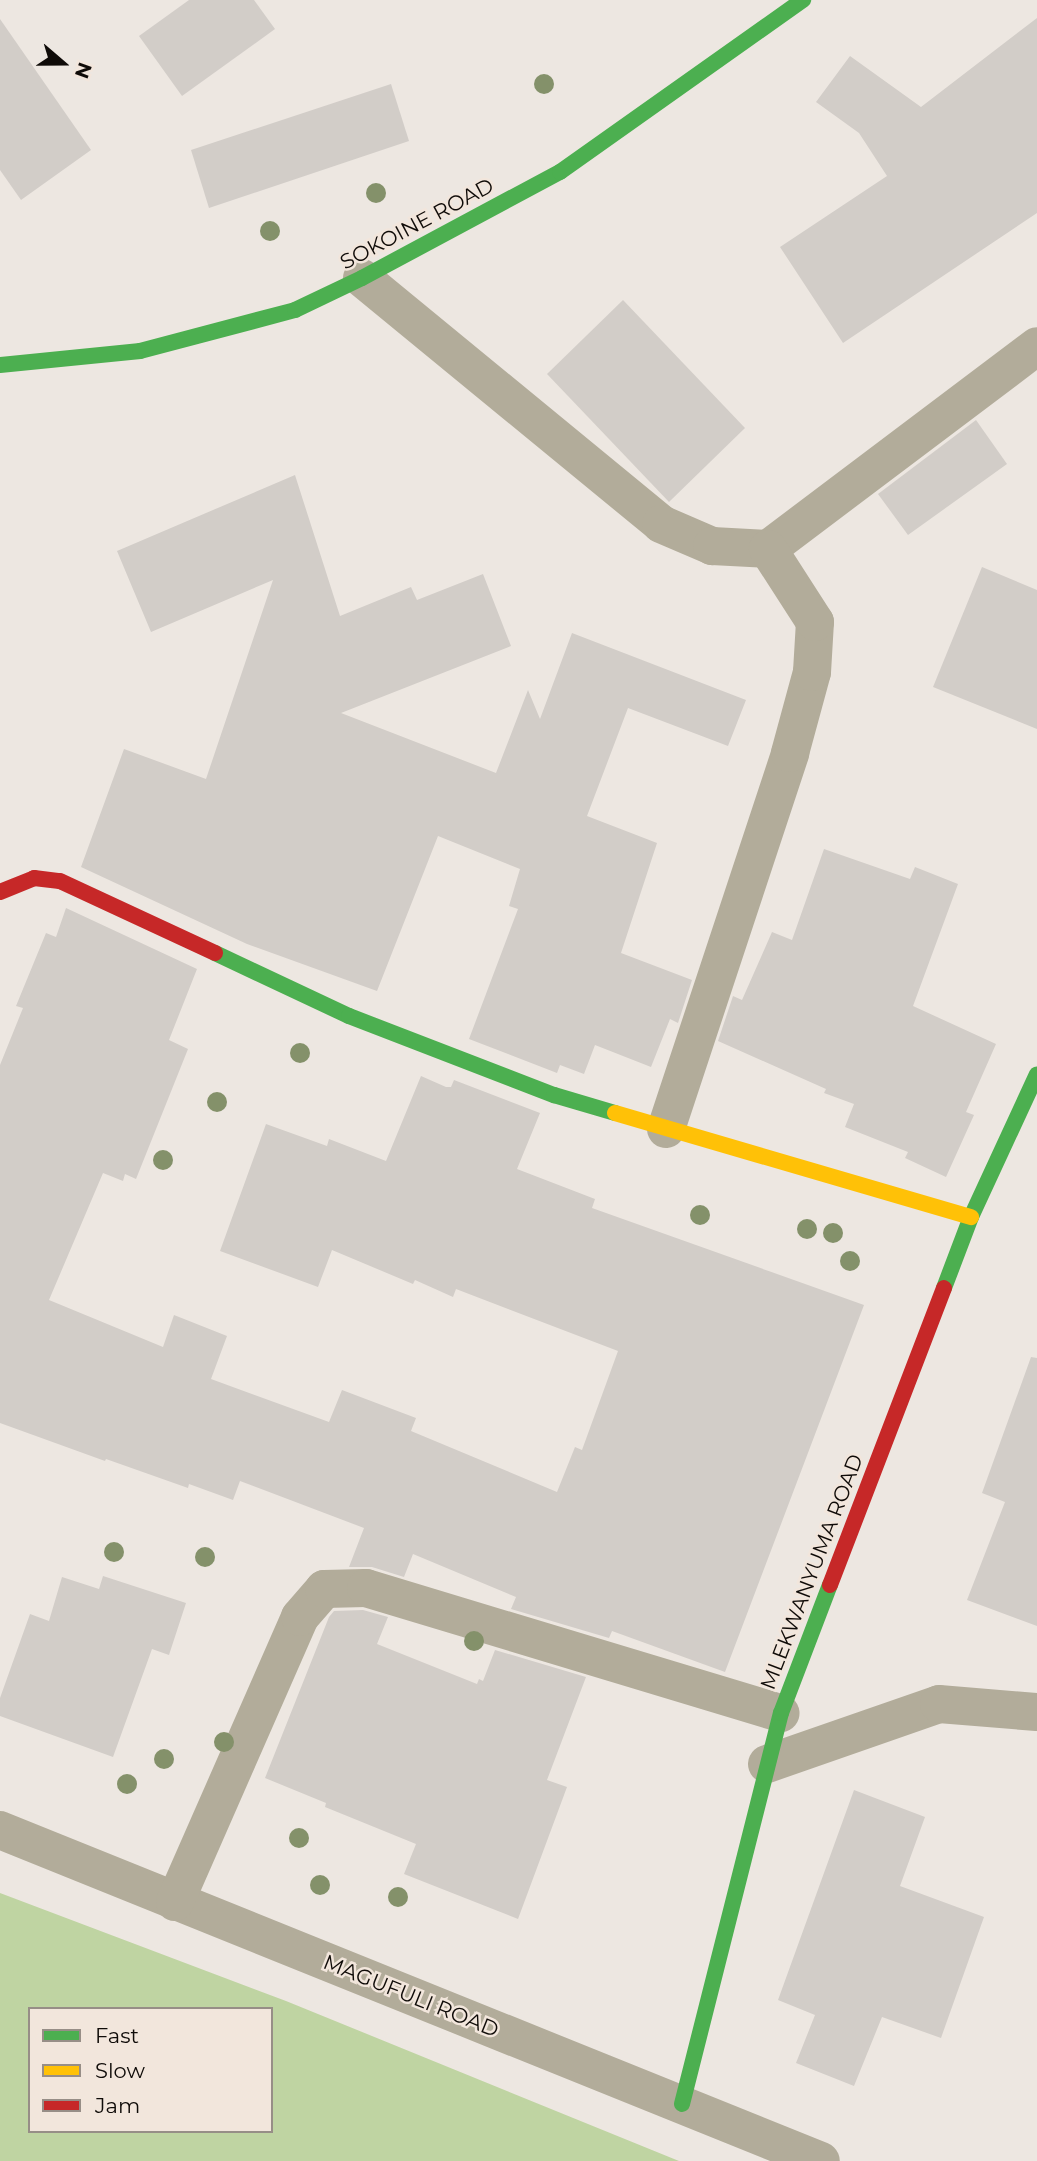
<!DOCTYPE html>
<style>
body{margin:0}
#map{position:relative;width:1037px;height:2161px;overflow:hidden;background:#ede7e1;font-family:Montserrat,sans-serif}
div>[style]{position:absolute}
.green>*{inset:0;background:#bfd4a2}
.building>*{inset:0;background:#d2cdc8}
.street>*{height:38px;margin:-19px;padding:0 19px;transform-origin:19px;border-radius:19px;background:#b2ac9a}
.fast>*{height:16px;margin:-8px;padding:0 8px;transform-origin:8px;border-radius:8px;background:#4caf50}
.slow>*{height:16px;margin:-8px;padding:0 8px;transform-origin:8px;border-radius:8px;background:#ffc107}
.jam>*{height:16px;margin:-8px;padding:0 8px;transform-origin:8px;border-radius:8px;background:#c62828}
.trees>*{width:20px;height:20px;margin:-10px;border-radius:50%;background:#84916a}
span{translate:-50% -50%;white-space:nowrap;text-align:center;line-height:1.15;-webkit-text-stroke:5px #f2e6dc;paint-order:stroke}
.street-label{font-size:21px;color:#0f0b08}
.legend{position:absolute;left:28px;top:2007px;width:245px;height:126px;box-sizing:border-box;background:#f2e6dc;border:2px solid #978e87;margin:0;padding:9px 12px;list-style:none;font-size:21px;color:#0f0b08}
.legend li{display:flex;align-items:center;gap:14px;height:35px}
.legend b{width:35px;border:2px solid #978e87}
.north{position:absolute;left:28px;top:28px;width:70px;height:70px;-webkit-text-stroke:5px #f2e6dc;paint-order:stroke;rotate:110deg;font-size:19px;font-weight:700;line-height:28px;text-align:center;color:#0f0b08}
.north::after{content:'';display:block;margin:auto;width:24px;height:32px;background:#0f0b08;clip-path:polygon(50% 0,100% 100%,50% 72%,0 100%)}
</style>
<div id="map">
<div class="green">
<div style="clip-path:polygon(evenodd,0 1893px,286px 2001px,679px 2161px,0 2161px,0 1893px,30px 2009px,271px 2009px,271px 2131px,30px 2131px,30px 2009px)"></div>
</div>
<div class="building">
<div style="clip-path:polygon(189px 0,254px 0,275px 29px,182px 96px,139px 36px)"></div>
<div style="clip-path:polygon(1037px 18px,1037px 213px,843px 343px,780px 247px,887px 176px,859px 133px,816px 102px,850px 56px,921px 107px)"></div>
<div style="clip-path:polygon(0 19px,91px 150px,21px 200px,0 170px)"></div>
<div style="clip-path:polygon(391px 84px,409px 141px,209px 208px,191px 150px)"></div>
<div style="clip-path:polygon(623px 300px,745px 428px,669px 502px,547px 374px)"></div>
<div style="clip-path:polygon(976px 420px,1007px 464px,908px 535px,878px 494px)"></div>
<div style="clip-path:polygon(295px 475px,340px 616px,411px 587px,417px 600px,483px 574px,511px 646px,341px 713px,496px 773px,528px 690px,540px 719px,572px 633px,746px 700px,728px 746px,628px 708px,587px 816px,657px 843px,621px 953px,692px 980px,678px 1023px,670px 1019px,651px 1067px,595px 1045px,584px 1074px,560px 1065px,557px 1073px,469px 1039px,518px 909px,509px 906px,520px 869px,438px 836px,377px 991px,247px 944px,81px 867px,124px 749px,206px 779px,273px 580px,151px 632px,117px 551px)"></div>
<div style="clip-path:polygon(982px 567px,1037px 590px,1037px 729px,933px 687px)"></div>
<div style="clip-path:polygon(824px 849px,910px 879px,915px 867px,958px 884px,913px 1006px,996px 1044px,966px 1112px,974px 1115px,946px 1177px,905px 1158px,908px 1152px,845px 1127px,854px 1104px,824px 1093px,826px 1089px,718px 1041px,733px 996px,742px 1000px,772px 932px,792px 940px)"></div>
<div style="clip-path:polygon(66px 908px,197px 969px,169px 1040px,188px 1049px,136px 1179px,125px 1174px,123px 1181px,103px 1173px,49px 1300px,163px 1347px,174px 1315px,227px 1336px,211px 1379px,329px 1422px,342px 1390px,416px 1418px,411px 1431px,557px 1492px,575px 1447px,582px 1450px,618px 1351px,456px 1289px,453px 1297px,415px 1280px,413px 1284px,332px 1250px,318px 1287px,220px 1251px,266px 1124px,327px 1146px,329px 1139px,386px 1161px,421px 1076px,446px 1087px,451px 1087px,454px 1080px,540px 1113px,517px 1169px,595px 1199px,592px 1208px,864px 1305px,725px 1672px,612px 1631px,609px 1638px,511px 1609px,516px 1597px,413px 1554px,404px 1577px,372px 1567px,349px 1567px,364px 1528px,240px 1481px,233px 1500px,189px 1484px,188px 1488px,106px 1459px,105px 1461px,0 1423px,0 1065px,23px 1008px,16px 1006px,46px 933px,56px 937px)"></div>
<div style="clip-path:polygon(1031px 1357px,1037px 1358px,1037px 1626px,967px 1600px,1005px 1502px,982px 1493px)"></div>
<div style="clip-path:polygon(103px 1576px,186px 1603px,169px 1655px,152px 1649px,113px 1757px,0 1716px,0 1698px,30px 1614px,49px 1621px,62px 1577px,99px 1589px)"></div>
<div style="clip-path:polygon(363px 1610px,388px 1617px,377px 1644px,477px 1684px,479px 1679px,483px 1681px,495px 1650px,586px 1677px,547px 1780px,567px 1787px,518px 1919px,404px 1874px,416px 1844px,325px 1807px,326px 1803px,265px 1778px,329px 1617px,334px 1611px)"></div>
<div style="clip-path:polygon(854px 1790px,925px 1817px,900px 1886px,984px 1917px,941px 2038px,882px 2017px,854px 2086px,796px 2063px,815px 2015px,778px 2000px)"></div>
</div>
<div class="street">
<div style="left:362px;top:278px;width:387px;rotate:39.4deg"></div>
<div style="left:661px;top:524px;width:56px;rotate:23.3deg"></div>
<div style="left:712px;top:546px;width:56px;rotate:3.1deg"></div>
<div style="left:768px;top:549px;width:337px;rotate:-37deg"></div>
<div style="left:666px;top:1129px;width:396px;rotate:-71.7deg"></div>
<div style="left:790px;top:753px;width:84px;rotate:-74.8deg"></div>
<div style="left:812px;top:672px;width:50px;rotate:-86.6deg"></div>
<div style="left:815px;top:622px;width:87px;rotate:-122.8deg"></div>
<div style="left:767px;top:1764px;width:182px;rotate:-19.2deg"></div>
<div style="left:939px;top:1704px;width:98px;rotate:4.7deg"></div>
<div style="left:0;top:1830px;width:885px;rotate:21.96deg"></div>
<div style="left:175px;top:1902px;width:311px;rotate:-66.3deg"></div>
<div style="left:300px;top:1617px;width:37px;rotate:-49deg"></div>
<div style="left:324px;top:1589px;width:42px;rotate:-1.4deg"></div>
<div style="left:366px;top:1588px;width:433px;rotate:16.8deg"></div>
</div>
<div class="fast">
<div style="left:0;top:365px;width:141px;rotate:-5.7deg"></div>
<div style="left:140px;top:351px;width:160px;rotate:-14.8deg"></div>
<div style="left:295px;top:310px;width:74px;rotate:-25.5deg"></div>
<div style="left:362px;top:278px;width:225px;rotate:-28.2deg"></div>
<div style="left:560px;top:172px;width:298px;rotate:-35.3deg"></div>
<div style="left:215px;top:953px;width:148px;rotate:25.2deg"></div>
<div style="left:349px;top:1016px;width:220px;rotate:21.1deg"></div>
<div style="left:554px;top:1095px;width:64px;rotate:16.4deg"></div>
<div style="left:944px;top:1288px;width:76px;rotate:-69.2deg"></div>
<div style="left:971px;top:1217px;width:157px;rotate:-65.2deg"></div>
<div style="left:682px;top:2104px;width:403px;rotate:-75.8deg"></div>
<div style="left:781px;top:1713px;width:137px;rotate:-69.1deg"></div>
</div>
<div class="slow">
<div style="left:615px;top:1113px;width:371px;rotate:16.3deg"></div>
</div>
<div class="jam">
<div style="left:0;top:892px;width:37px;rotate:-22deg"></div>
<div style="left:34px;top:878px;width:26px;rotate:7deg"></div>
<div style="left:60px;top:881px;width:171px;rotate:24.9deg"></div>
<div style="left:830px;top:1585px;width:318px;rotate:-69deg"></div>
</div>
<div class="trees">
<div style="left:544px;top:84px"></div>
<div style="left:376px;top:193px"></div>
<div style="left:270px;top:231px"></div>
<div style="left:300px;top:1053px"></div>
<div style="left:217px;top:1102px"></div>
<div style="left:163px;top:1160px"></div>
<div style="left:700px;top:1215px"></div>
<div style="left:807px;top:1229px"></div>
<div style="left:833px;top:1233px"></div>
<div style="left:850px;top:1261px"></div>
<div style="left:114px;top:1552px"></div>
<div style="left:205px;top:1557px"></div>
<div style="left:474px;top:1641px"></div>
<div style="left:224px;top:1742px"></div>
<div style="left:164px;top:1759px"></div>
<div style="left:127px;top:1784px"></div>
<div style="left:299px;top:1838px"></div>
<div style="left:320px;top:1885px"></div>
<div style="left:398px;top:1897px"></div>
</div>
<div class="street-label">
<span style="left:417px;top:224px;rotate:-28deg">SOKOINE ROAD</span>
<span style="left:812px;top:1572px;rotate:-69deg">MLEKWANYUMA ROAD</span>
<span style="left:411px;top:1996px;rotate:22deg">MAGUFULI ROAD</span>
</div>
<ul class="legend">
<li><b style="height:9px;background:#4caf50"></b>Fast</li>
<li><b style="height:9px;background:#ffc107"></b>Slow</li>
<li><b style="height:9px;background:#c62828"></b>Jam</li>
</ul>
<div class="north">N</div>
</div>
